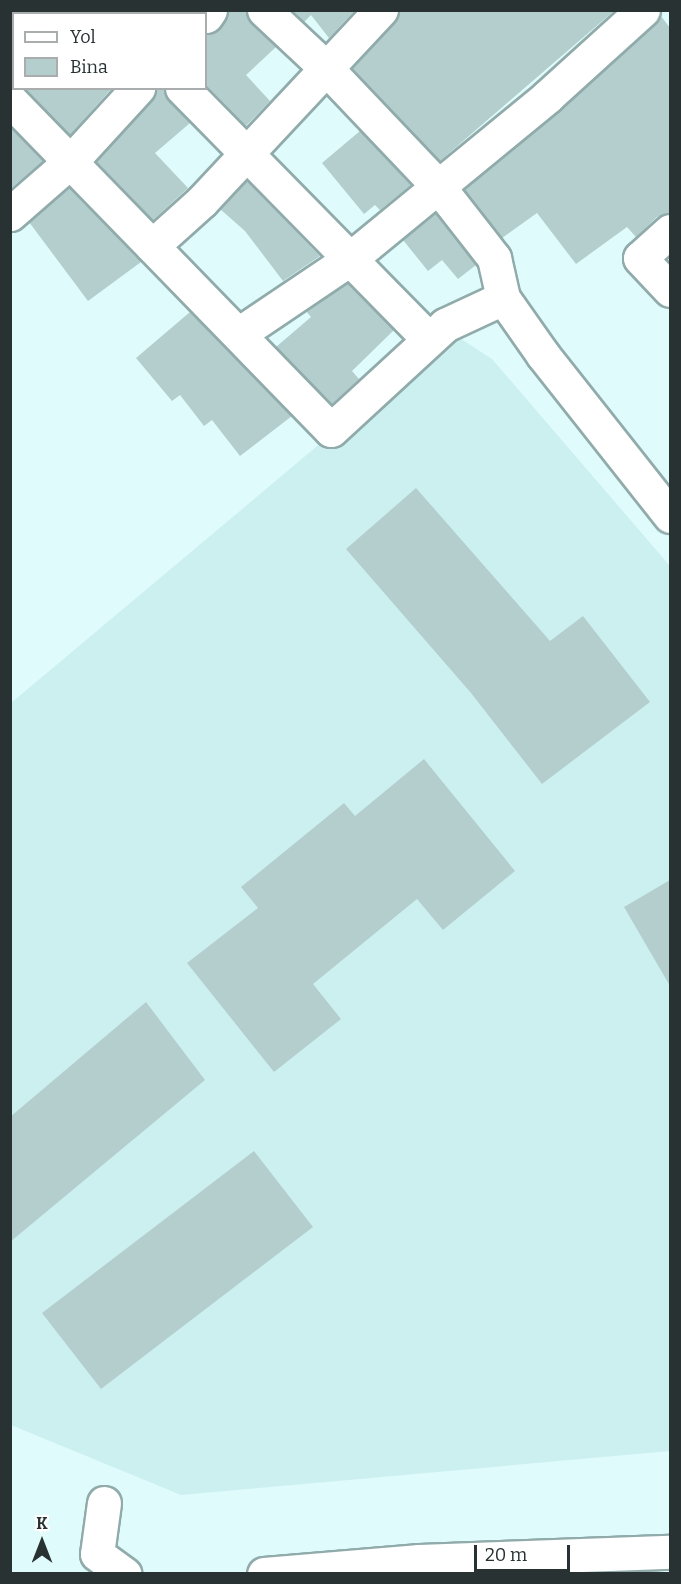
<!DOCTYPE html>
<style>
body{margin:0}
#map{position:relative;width:681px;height:1584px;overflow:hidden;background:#e0fbfb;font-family:Bitter,serif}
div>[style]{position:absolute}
.built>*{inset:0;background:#ccf0f0}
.building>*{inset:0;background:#b4cece}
.roads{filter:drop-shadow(2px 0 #91abab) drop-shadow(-2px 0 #91abab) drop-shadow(0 2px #91abab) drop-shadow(0 -2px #91abab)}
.minor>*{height:33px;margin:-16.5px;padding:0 16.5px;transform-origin:16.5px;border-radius:16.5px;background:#fff}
span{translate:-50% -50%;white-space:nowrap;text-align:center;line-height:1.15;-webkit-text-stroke:6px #fff;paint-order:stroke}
.frame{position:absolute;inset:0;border:12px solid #283233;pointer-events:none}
.legend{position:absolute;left:12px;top:12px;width:195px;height:78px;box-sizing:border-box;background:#fff;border:2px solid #a9adad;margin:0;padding:8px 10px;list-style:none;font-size:18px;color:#283233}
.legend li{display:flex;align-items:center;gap:12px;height:30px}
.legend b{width:30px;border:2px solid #a9adad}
.north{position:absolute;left:12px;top:1512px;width:60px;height:60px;-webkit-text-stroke:4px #fff;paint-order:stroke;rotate:0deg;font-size:16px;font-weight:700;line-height:24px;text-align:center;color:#283233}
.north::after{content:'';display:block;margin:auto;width:21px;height:27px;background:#283233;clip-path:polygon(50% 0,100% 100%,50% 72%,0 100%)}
.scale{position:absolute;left:474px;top:1545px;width:96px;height:27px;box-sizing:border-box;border:3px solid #283233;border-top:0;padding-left:8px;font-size:18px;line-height:21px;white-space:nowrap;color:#283233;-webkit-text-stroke:4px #fff;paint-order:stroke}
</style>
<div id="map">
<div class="built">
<div style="clip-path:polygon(452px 333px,492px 359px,670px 566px,670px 1451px,181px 1495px,11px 1425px,11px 703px)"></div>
</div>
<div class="building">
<div style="clip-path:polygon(229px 10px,246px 10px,251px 23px,276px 47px,246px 75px,270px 101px,246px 126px,206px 85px,206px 35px,221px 27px)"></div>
<div style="clip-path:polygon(292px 10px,355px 10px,329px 38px,311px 15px,304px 22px)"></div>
<div style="clip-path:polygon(399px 10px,615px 10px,440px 161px,352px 68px,395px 23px)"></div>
<div style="clip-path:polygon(661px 16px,670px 28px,670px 213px,657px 217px,636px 237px,627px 227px,576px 264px,537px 213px,502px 238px,464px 189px,561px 110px)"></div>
<div style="clip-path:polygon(25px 88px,112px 88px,70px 135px)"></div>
<div style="clip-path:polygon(156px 88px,164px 88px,169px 101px,190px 123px,155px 153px,188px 188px,153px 220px,96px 162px,152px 101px)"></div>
<div style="clip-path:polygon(10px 127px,43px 161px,10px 189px)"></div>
<div style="clip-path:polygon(360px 131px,411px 185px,380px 210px,375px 205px,364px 214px,322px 163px)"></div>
<div style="clip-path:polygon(247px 181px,320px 256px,283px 281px,245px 231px,220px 209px)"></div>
<div style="clip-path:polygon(69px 188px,141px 262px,88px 301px,29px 222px)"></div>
<div style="clip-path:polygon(435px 213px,476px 265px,458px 279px,442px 260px,428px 271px,403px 240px)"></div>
<div style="clip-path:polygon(348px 283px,394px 330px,352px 371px,359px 379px,332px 404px,276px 347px,311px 317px,306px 311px)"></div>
<div style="clip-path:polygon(190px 312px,292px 416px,240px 456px,212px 420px,204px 426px,180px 395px,172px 401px,136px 358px)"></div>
<div style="clip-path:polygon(416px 488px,550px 641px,583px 616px,650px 702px,542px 784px,471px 693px,346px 549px)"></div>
<div style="clip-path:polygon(424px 759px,515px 871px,443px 930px,417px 899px,313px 984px,341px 1019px,274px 1072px,187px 963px,258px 908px,241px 887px,344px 803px,355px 816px)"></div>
<div style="clip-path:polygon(670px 880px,670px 986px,624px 907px)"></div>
<div style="clip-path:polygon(146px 1002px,205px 1080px,10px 1242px,10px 1117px)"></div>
<div style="clip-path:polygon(254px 1151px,313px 1227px,101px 1389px,42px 1313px)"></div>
</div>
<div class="roads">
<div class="minor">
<div style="left:95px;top:10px;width:6px;rotate:45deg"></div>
<div style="left:264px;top:10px;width:83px;rotate:43.1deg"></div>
<div style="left:325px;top:67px;width:163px;rotate:46.5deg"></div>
<div style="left:437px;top:185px;width:93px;rotate:52deg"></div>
<div style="left:494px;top:258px;width:41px;rotate:77.3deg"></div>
<div style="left:503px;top:298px;width:70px;rotate:54.9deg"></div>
<div style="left:543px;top:355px;width:205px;rotate:51.7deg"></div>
<div style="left:49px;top:14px;width:4px;rotate:-63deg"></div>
<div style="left:206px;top:16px;width:7px;rotate:-56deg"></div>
<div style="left:10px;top:59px;width:5px;rotate:-37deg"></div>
<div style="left:182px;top:88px;width:352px;rotate:45.5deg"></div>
<div style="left:10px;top:100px;width:460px;rotate:45.8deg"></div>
<div style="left:331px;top:430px;width:155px;rotate:-42.6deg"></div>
<div style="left:445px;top:325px;width:64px;rotate:-25deg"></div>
<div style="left:10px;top:214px;width:82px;rotate:-41.1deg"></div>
<div style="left:72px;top:160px;width:98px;rotate:-47.5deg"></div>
<div style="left:670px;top:231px;width:40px;rotate:138deg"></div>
<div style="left:640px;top:258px;width:44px;rotate:46.8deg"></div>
<div style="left:152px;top:246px;width:67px;rotate:-42deg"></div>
<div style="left:202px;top:201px;width:262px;rotate:-46.9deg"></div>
<div style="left:240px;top:333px;width:134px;rotate:-34deg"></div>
<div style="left:351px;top:258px;width:255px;rotate:-39.4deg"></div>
<div style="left:548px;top:96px;width:128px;rotate:-42.2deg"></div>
<div style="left:104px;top:1503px;width:51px;rotate:97.8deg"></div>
<div style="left:97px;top:1554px;width:34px;rotate:36deg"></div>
<div style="left:264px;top:1574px;width:156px;rotate:-4.8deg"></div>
<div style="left:419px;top:1561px;width:251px;rotate:-2.1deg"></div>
</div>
</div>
<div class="frame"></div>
<ul class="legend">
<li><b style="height:8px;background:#fff"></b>Yol</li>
<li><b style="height:16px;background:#b4cece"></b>Bina</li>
</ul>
<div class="north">K</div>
<div class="scale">20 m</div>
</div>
